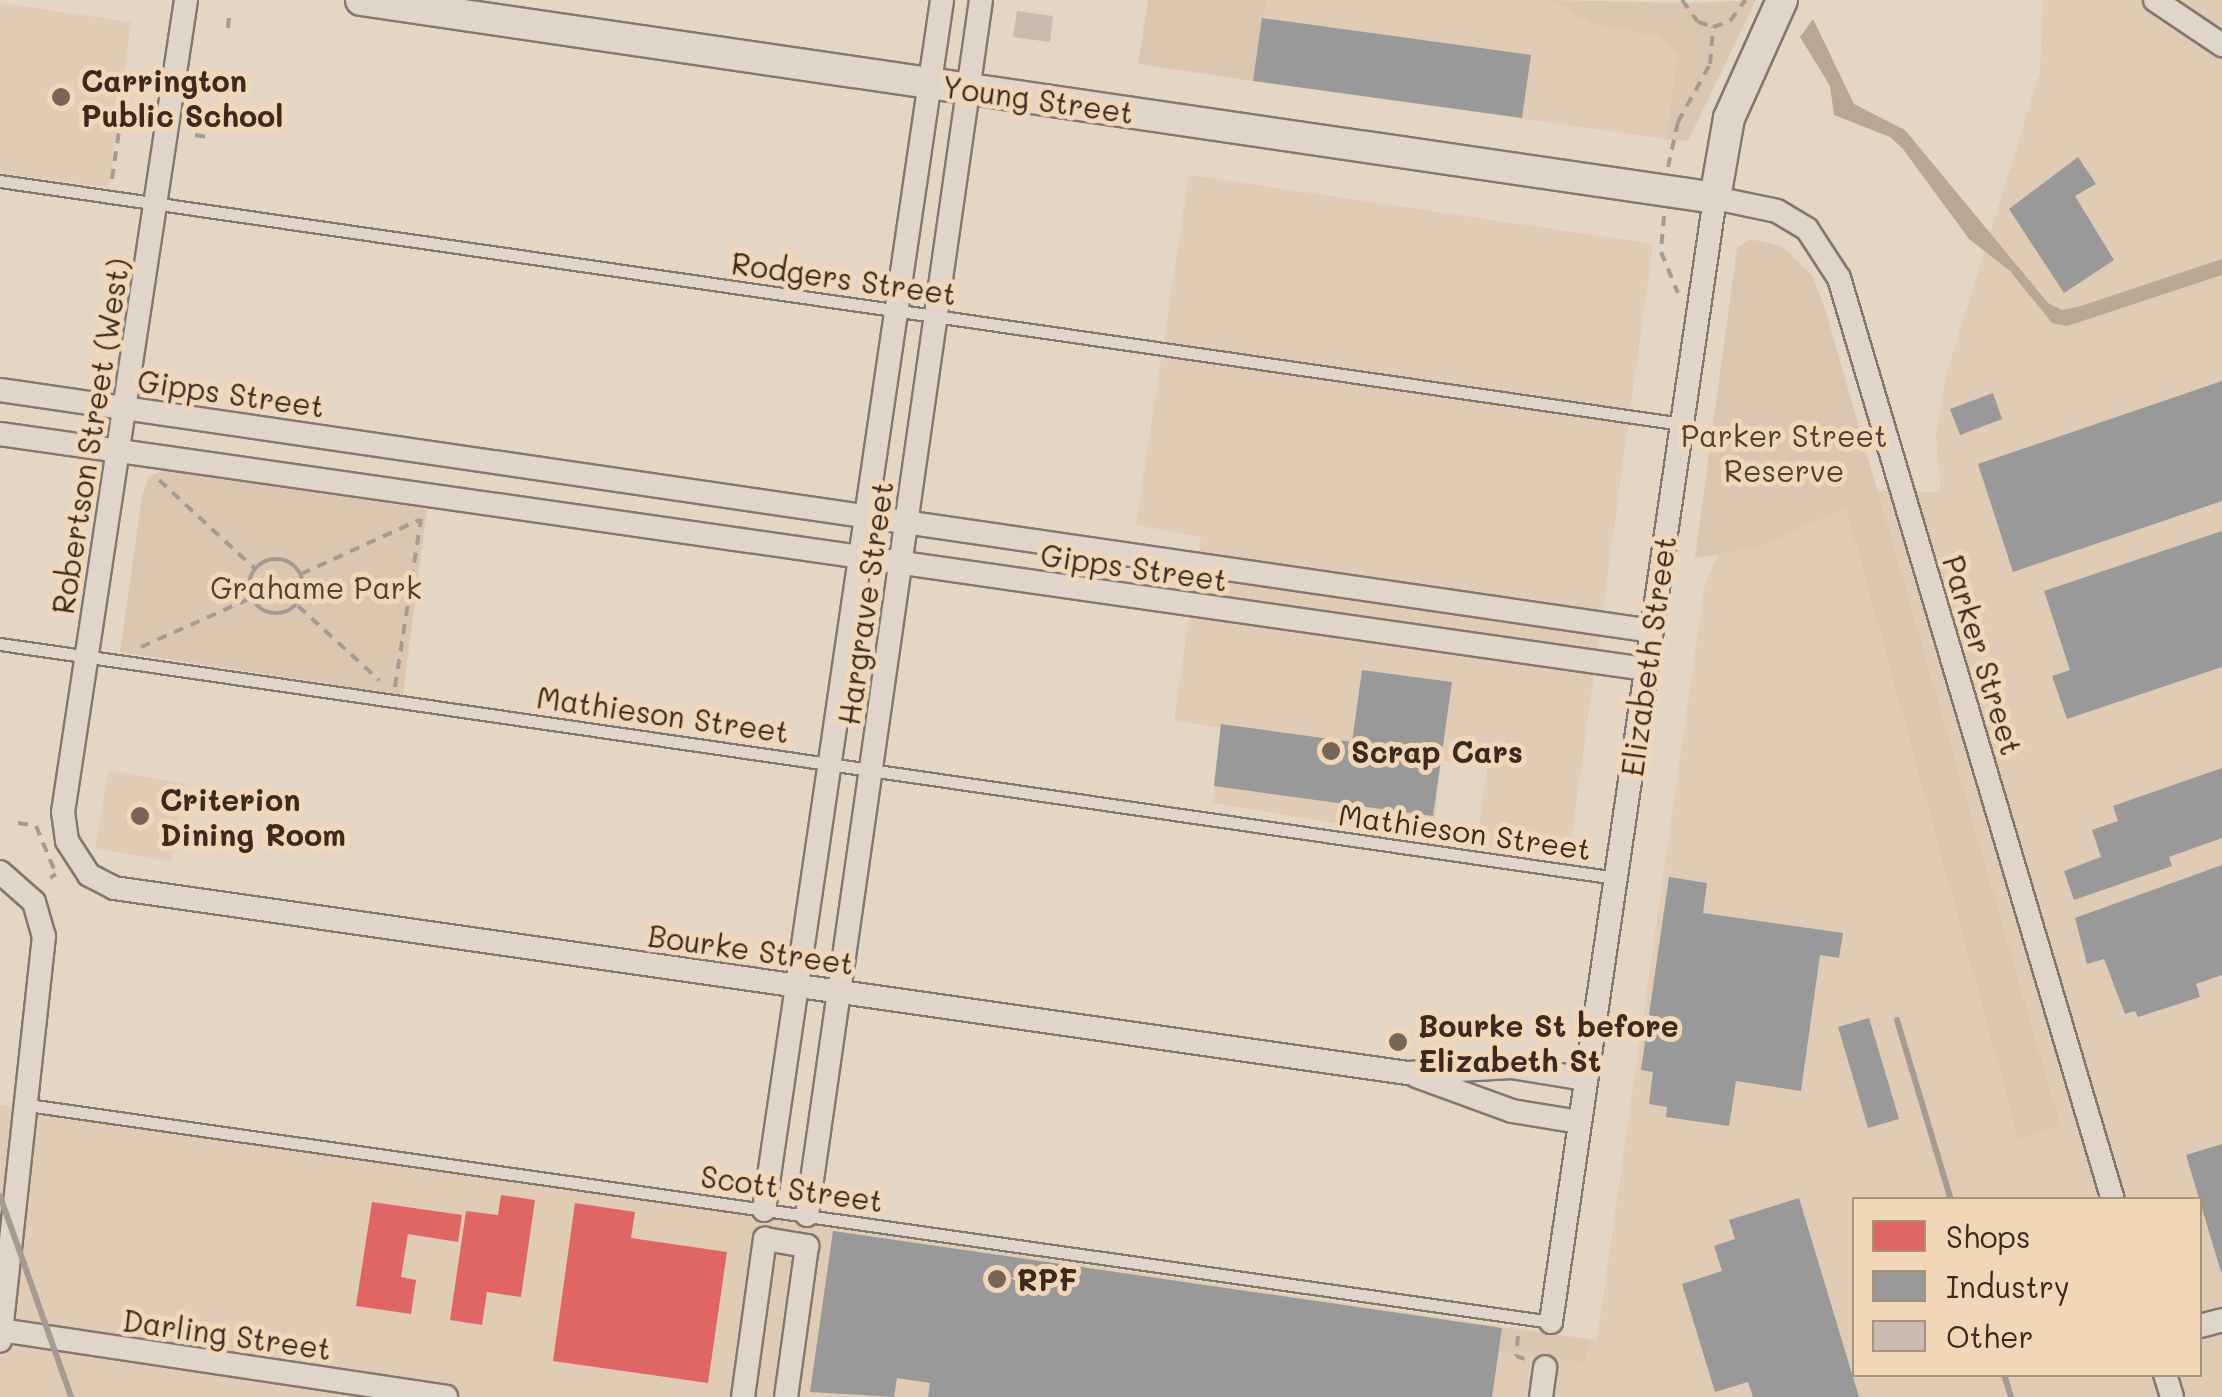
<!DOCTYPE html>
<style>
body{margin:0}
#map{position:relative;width:2222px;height:1397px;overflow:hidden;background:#e4d6c5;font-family:Mali,sans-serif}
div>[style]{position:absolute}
.built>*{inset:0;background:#e0cbb4}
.green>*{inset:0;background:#dbc7b0}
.water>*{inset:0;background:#baa792}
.shops>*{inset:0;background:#e06666}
.industry>*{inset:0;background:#999}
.building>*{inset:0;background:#c7bcaf}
.path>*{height:4px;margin-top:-2px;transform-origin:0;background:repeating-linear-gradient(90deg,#a49b92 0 10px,transparent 0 18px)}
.path>.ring{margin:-2px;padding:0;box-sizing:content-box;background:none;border:4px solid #a49b92;border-radius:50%}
.roads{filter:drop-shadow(2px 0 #82786e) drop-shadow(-2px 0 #82786e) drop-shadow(0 2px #82786e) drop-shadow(0 -2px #82786e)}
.lane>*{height:11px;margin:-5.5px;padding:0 5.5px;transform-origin:5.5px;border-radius:5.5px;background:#dfd5ca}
.street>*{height:22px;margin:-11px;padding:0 11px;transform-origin:11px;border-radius:11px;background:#dfd5ca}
.secondary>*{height:30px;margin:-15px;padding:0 15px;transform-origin:15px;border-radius:15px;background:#dfd5ca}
.rail>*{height:6px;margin:-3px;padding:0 3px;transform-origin:3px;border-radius:3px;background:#a49b92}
.dots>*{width:28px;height:28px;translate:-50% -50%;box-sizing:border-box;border:5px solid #f1d7b8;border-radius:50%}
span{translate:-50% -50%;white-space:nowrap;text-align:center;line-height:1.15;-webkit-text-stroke:10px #f1d7b8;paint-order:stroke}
.poi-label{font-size:30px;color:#3b2a1e;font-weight:700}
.left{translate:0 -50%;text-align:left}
.street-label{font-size:30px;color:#3b2a1e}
.park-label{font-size:30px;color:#524031}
.legend{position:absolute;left:1852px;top:1197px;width:350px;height:180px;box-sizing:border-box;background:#f1d7b8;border:2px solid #a8927a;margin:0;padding:12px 18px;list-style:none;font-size:30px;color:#3b2a1e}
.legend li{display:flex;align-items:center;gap:20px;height:50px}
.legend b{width:50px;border:2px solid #a8927a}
</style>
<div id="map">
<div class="built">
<div style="clip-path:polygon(1265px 0,1550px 0,1591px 24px,1659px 36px,1679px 53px,1666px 139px,1253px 81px)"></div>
<div style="clip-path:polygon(evenodd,2043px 0,2222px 0,2222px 1397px,0 1397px,0 1105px,1597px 1340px,1705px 584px,1728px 533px,1854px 491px,1941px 492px,1936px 436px,1945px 379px,2040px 72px,2043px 0,1854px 1200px,2200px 1200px,2200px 1374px,1854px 1374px,1854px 1200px)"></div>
<div style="clip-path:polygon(0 3px,131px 22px,109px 188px,0 173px)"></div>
<div style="clip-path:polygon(1189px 175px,1653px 244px,1569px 856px,1476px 846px,1488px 763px,1441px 761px,1434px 839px,1212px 803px,1223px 728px,1174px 721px,1201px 537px,1136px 525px)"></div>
<div style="clip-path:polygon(109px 770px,185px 784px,171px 862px,95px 848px)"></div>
</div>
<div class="green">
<div style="clip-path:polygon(1148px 0,1266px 0,1253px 81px,1138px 64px)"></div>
<div style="clip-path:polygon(1550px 0,1689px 3px,1756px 0,1688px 141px,1666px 139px,1678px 53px,1659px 36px,1591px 24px)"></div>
<div style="clip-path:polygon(1750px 239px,1782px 246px,1813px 277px,1826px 312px,2060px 1125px,2019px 1140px,1846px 507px,1759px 547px,1695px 558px,1737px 248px)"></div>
<div style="clip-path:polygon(165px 470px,427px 509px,403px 695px,120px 652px,142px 496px,149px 476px)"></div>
<div style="clip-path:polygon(1502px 1328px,1589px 1340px,1586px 1363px,1498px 1351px)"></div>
</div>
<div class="water">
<div style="clip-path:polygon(1813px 19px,1854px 104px,1905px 130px,2048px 303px,2062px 310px,2081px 306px,2222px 259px,2222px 275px,2067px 326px,2052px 323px,2010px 271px,1969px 239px,1903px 149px,1890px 137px,1834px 115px,1830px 86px,1800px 37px)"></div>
</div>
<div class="shops">
<div style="clip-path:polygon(501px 1195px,535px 1200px,521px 1297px,487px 1292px,482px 1325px,450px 1320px,466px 1211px,498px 1215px)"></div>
<div style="clip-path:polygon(372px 1202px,462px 1215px,458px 1242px,408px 1234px,401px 1277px,416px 1280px,411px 1314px,356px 1306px)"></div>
<div style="clip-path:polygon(575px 1203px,635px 1212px,631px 1238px,727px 1252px,708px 1383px,553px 1361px)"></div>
</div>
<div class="industry">
<div style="clip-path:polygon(1262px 18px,1531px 55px,1522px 118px,1253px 81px)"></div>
<div style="clip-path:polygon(2078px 157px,2096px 184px,2075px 196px,2114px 260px,2064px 293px,2009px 209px)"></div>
<div style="clip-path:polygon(2222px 381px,2222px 501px,2013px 572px,1978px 464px)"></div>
<div style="clip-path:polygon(1993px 393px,2002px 419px,1960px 435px,1950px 409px)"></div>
<div style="clip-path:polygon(2222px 531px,2222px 667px,2067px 719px,2052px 676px,2070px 670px,2044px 591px)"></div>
<div style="clip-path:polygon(1362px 670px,1452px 682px,1433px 816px,1214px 786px,1221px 724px,1352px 742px)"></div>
<div style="clip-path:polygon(2222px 768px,2222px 838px,2169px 857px,2172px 866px,2074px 900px,2064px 871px,2101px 857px,2092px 830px,2118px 821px,2113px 806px)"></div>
<div style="clip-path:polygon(2222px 865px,2222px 975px,2196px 984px,2200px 997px,2138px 1017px,2135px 1011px,2125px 1014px,2104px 959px,2087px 964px,2075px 918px)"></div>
<div style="clip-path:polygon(1669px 877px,1707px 883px,1703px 913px,1843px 933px,1839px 958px,1820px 955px,1801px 1091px,1736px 1081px,1729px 1126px,1666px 1117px,1667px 1107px,1649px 1104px,1653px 1072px,1641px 1070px)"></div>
<div style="clip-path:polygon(1869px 1018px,1899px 1119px,1868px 1128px,1838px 1027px)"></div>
<div style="clip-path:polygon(2222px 1144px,2222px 1272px,2221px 1272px,2186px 1155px)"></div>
<div style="clip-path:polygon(1799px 1198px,1859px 1397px,1753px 1397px,1748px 1382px,1715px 1392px,1682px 1284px,1722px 1271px,1714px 1246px,1735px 1239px,1729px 1220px)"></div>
<div style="clip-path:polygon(833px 1231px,1502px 1328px,1492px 1397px,928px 1397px,930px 1383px,897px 1378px,894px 1397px,810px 1392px)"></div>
</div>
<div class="building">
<div style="clip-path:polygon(1017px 11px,1053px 16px,1050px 42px,1013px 37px)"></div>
</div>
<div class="path">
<div style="left:1682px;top:0;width:27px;rotate:54deg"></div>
<div style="left:1698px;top:22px;width:16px;rotate:18deg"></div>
<div style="left:1713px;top:27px;width:18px;rotate:-19deg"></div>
<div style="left:1730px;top:21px;width:26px;rotate:-54deg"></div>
<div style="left:228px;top:28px;width:12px;rotate:-85deg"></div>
<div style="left:195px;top:135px;width:12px;rotate:9deg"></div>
<div style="left:1668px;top:167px;width:46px;rotate:-77.5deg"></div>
<div style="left:1678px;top:122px;width:66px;rotate:-61.1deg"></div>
<div style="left:1710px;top:64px;width:37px;rotate:-85deg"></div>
<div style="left:112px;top:179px;width:56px;rotate:-81.7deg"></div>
<div style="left:1664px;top:216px;width:36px;rotate:95deg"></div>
<div style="left:1661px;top:252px;width:44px;rotate:67.5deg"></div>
<div style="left:159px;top:480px;width:131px;rotate:42.8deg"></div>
<div class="ring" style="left:249px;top:559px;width:50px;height:50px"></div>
<div style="left:301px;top:574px;width:130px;rotate:-24.6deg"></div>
<div style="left:298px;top:606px;width:110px;rotate:42.4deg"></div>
<div style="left:141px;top:647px;width:120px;rotate:-24deg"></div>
<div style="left:395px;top:687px;width:170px;rotate:-81.2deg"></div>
<div style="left:18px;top:823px;width:18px;rotate:9deg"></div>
<div style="left:36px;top:826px;width:52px;rotate:67.4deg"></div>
<div style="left:56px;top:874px;width:7px;rotate:146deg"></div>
<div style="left:1518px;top:1336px;width:20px;rotate:96deg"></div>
<div style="left:1516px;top:1356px;width:9px;rotate:18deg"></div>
</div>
<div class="roads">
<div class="lane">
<div style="left:0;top:181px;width:1699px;rotate:8.22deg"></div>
<div style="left:0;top:644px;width:1632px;rotate:8.24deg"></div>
<div style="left:27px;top:1105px;width:1539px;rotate:8.1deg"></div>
</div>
<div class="street">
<div style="left:186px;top:0;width:821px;rotate:98.61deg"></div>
<div style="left:63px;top:812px;width:29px;rotate:82deg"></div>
<div style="left:67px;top:841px;width:40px;rotate:57.1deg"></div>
<div style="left:89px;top:875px;width:28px;rotate:27deg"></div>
<div style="left:114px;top:888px;width:1307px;rotate:8.14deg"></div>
<div style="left:1408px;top:1073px;width:103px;rotate:-3.3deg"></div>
<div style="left:1511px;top:1067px;width:76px;rotate:9.1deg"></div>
<div style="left:2155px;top:0;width:81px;rotate:33.9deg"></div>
<div style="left:0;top:390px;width:1669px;rotate:8.3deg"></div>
<div style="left:0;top:434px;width:1663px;rotate:8.13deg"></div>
<div style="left:0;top:872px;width:45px;rotate:41.4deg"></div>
<div style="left:34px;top:902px;width:35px;rotate:74deg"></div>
<div style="left:44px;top:936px;width:407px;rotate:96.2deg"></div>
<div style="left:1416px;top:1076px;width:102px;rotate:20deg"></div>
<div style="left:1512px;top:1111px;width:69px;rotate:9.2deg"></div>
<div style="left:764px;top:1210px;width:1223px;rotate:-81.63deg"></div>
<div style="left:807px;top:1215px;width:1227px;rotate:-81.85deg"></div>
<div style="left:1551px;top:1322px;width:1136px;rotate:-81.7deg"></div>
<div style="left:1715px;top:198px;width:63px;rotate:11.8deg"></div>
<div style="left:1777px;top:211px;width:35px;rotate:31deg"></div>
<div style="left:1807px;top:229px;width:59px;rotate:56.9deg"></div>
<div style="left:1839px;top:278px;width:962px;rotate:73.45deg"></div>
<div style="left:2200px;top:1326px;width:23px;rotate:-15deg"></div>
<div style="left:0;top:1330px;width:451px;rotate:8.5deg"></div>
<div style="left:2165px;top:1374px;width:24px;rotate:73deg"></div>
<div style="left:743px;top:1397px;width:160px;rotate:-82.1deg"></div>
<div style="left:765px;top:1239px;width:43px;rotate:9.5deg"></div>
<div style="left:807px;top:1246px;width:152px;rotate:97.9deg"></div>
<div style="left:1541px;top:1397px;width:30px;rotate:-82deg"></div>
</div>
<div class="secondary">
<div style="left:361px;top:0;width:1368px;rotate:8.32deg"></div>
<div style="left:1715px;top:198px;width:81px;rotate:-80.1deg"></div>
<div style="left:1729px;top:118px;width:129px;rotate:-65.8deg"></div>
</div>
</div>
<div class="rail">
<div style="left:1897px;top:1020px;width:188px;rotate:73.3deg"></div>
<div style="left:0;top:1196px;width:213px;rotate:70.5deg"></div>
<div style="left:2004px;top:1374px;width:24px;rotate:73deg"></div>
</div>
<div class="dots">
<div style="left:61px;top:97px;background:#766658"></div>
<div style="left:1331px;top:751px;background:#766658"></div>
<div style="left:140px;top:816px;background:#766658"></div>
<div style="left:1398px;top:1042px;background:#766658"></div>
<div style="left:997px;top:1279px;background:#766658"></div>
</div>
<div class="poi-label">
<span class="left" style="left:81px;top:97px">Carrington<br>Public School</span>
<span class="left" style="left:1351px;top:751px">Scrap Cars</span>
<span class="left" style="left:160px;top:816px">Criterion<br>Dining Room</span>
<span class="left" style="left:1418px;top:1042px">Bourke St before<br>Elizabeth St</span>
<span class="left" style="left:1017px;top:1279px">RPF</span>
</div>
<div class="street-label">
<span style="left:1038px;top:99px;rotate:8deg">Young Street</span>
<span style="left:844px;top:278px;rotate:8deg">Rodgers Street</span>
<span style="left:231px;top:393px;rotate:8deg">Gipps Street</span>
<span style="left:90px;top:436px;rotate:-81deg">Robertson Street (West)</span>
<span style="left:1134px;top:567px;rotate:8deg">Gipps Street</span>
<span style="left:865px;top:603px;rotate:-82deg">Hargrave Street</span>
<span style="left:1983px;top:655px;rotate:73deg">Parker Street</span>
<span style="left:1648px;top:656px;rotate:-82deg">Elizabeth Street</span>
<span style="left:663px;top:714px;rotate:8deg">Mathieson Street</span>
<span style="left:1465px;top:831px;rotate:8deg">Mathieson Street</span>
<span style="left:751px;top:949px;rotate:8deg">Bourke Street</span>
<span style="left:792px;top:1188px;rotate:8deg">Scott Street</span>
<span style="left:227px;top:1334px;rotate:8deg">Darling Street</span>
</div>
<div class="park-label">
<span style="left:1784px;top:452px">Parker Street<br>Reserve</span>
<span style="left:316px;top:587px">Grahame Park</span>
</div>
<ul class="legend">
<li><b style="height:28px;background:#e06666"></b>Shops</li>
<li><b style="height:28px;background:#999"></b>Industry</li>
<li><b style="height:28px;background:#c7bcaf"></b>Other</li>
</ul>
</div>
